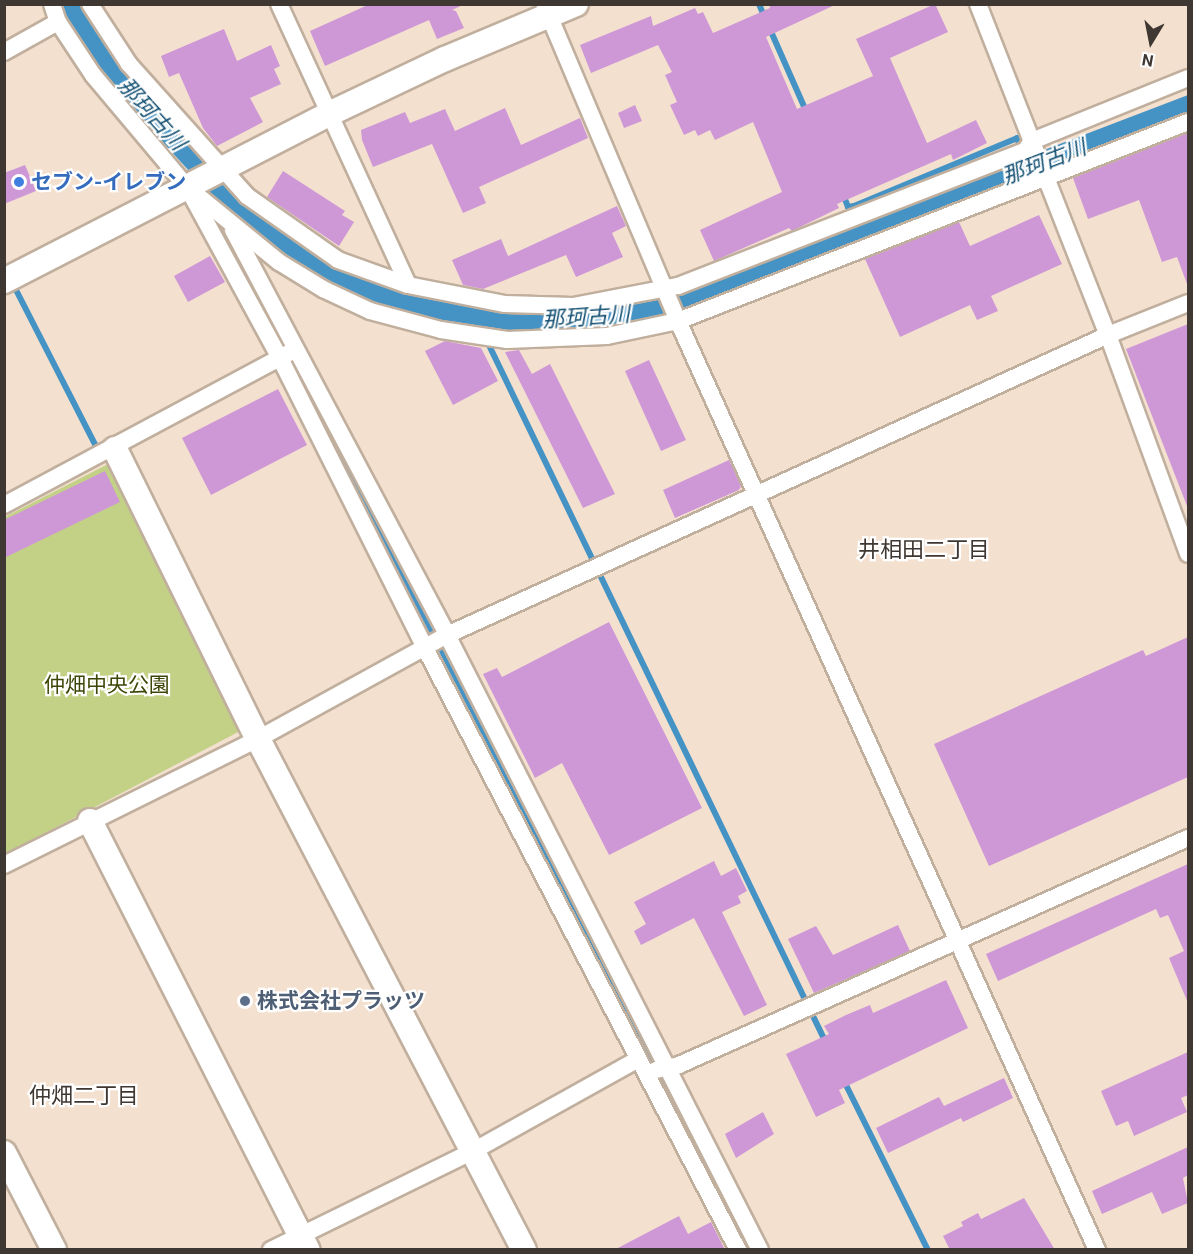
<!DOCTYPE html>
<meta charset="utf-8">
<style>
body{margin:0}
#map{position:relative;width:1193px;height:1254px;overflow:hidden;background:#f4e0cf;font-family:Roboto,"Noto Sans JP",sans-serif}
div>[style]{position:absolute}
.green>*{inset:0;background:#c3d187}
.water>*{inset:0;background:#4593c4}
.stream>*{height:6px;margin:-3px;padding:0 3px;transform-origin:3px;border-radius:3px;background:#4593c4}
.building>*{inset:0;background:#ce98d7}
.roads{filter:drop-shadow(2px 0 #c1af9e) drop-shadow(-2px 0 #c1af9e) drop-shadow(0 2px #c1af9e) drop-shadow(0 -2px #c1af9e)}
.street>*{height:16px;margin:-8px;padding:0 8px;transform-origin:8px;border-radius:8px;background:#fff}
.secondary>*{height:24px;margin:-12px;padding:0 12px;transform-origin:12px;border-radius:12px;background:#fff}
.dots>*{width:16px;height:16px;translate:-50% -50%;box-sizing:border-box;border:3px solid #fff;border-radius:50%}
span{translate:-50% -50%;white-space:nowrap;text-align:center;line-height:1.15;-webkit-text-stroke:4.5px #fff;paint-order:stroke}
.shop-label{font-size:21px;color:#366cbe;font-weight:700}
.left{translate:0 -50%;text-align:left}
.park-label{font-size:21px;color:#3e4607}
.service-label{font-size:21px;color:#4e5e75;font-weight:700}
.water-label{font-size:22px;color:#155173;font-style:italic}
.neighbourhood-label{font-size:22px;color:#3f3731}
.frame{position:absolute;inset:0;border:6px solid #3f3731;pointer-events:none}
.north{position:absolute;left:1121px;top:12px;width:60px;height:60px;-webkit-text-stroke:4px #fff;paint-order:stroke;rotate:190deg;font-size:16px;font-weight:700;line-height:24px;text-align:center;color:#3f3731}
.north::after{content:'';display:block;margin:auto;width:21px;height:27px;background:#3f3731;clip-path:polygon(50% 0,100% 100%,50% 72%,0 100%)}
</style>
<div id="map">
<div class="green">
<div style="clip-path:polygon(110px 463px,244px 729px,5px 854px,5px 517px)"></div>
</div>
<div class="water">
<div style="clip-path:polygon(61px 5px,83px 5px,100px 36px,138px 87px,241px 198px,293px 239px,336px 264px,420px 296px,506px 310px,601px 307px,652px 300px,1188px 95px,1188px 118px,690px 311px,607px 333px,506px 333px,442px 325px,372px 305px,325px 285px,234px 220px,104px 78px,82px 47px)"></div>
</div>
<div class="stream">
<div style="left:759px;top:4px;width:15px;rotate:67deg"></div>
<div style="left:769px;top:27px;width:92px;rotate:66.2deg"></div>
<div style="left:843px;top:194px;width:14px;rotate:69deg"></div>
<div style="left:848px;top:207px;width:6px;rotate:-9deg"></div>
<div style="left:854px;top:206px;width:177px;rotate:-22.6deg"></div>
<div style="left:1017px;top:138px;width:14px;rotate:69deg"></div>
<div style="left:13px;top:284px;width:182px;rotate:62.9deg"></div>
<div style="left:260px;top:298px;width:1001px;rotate:62.72deg"></div>
<div style="left:486px;top:339px;width:782px;rotate:64.22deg"></div>
<div style="left:843px;top:1079px;width:191px;rotate:63.6deg"></div>
</div>
<div class="building">
<div style="clip-path:polygon(370px 4px,465px 4px,452px 10px,456px 11px,464px 28px,437px 39px,429px 20px,325px 66px,310px 31px)"></div>
<div style="clip-path:polygon(769px 4px,837px 4px,766px 37px,797px 109px,873px 76px,856px 39px,935px 4px,948px 32px,890px 58px,927px 143px,976px 120px,987px 143px,953px 160px,951px 154px,837px 204px,839px 208px,792px 231px,789px 228px,714px 261px,700px 230px,782px 192px,753px 122px,715px 140px,710px 130px,698px 136px,695px 130px,684px 135px,670px 105px,677px 102px,665px 75px,672px 72px,658px 45px,591px 73px,580px 45px,651px 16px,653px 26px,695px 8px,698px 14px,703px 12px,713px 33px,770px 8px)"></div>
<div style="clip-path:polygon(224px 29px,237px 61px,271px 45px,280px 66px,274px 69px,281px 84px,250px 98px,263px 122px,217px 146px,203px 128px,179px 73px,169px 77px,161px 56px)"></div>
<div style="clip-path:polygon(635px 105px,642px 121px,624px 128px,618px 113px)"></div>
<div style="clip-path:polygon(505px 108px,521px 145px,580px 118px,588px 138px,479px 187px,486px 203px,463px 213px,432px 144px,373px 167px,362px 140px,361px 130px,405px 112px,410px 123px,445px 109px,455px 131px)"></div>
<div style="clip-path:polygon(1188px 133px,1188px 284px,1187px 284px,1177px 257px,1162px 262px,1139px 200px,1088px 219px,1073px 178px)"></div>
<div style="clip-path:polygon(25px 165px,36px 191px,4px 204px,4px 173px)"></div>
<div style="clip-path:polygon(283px 171px,345px 211px,342px 215px,354px 222px,339px 246px,267px 197px)"></div>
<div style="clip-path:polygon(617px 206px,626px 226px,612px 233px,623px 257px,576px 277px,566px 255px,483px 289px,463px 285px,452px 260px,501px 239px,508px 256px)"></div>
<div style="clip-path:polygon(1039px 215px,1062px 264px,991px 296px,998px 311px,977px 320px,970px 305px,900px 337px,865px 259px,959px 222px,970px 246px)"></div>
<div style="clip-path:polygon(210px 256px,225px 282px,188px 302px,174px 276px)"></div>
<div style="clip-path:polygon(1188px 324px,1188px 506px,1187px 506px,1126px 349px)"></div>
<div style="clip-path:polygon(445px 341px,481px 348px,498px 381px,453px 405px,425px 351px)"></div>
<div style="clip-path:polygon(519px 350px,532px 374px,550px 364px,615px 494px,583px 508px,505px 352px)"></div>
<div style="clip-path:polygon(649px 360px,686px 440px,661px 451px,625px 371px)"></div>
<div style="clip-path:polygon(278px 389px,307px 445px,211px 495px,182px 438px)"></div>
<div style="clip-path:polygon(729px 460px,741px 486px,739px 490px,675px 518px,663px 490px)"></div>
<div style="clip-path:polygon(105px 471px,120px 502px,4px 558px,4px 520px)"></div>
<div style="clip-path:polygon(609px 622px,702px 808px,609px 855px,562px 763px,535px 778px,483px 674px,497px 668px,502px 677px)"></div>
<div style="clip-path:polygon(1188px 637px,1188px 777px,989px 866px,934px 744px,1143px 650px,1146px 656px)"></div>
<div style="clip-path:polygon(714px 861px,721px 876px,736px 868px,747px 891px,738px 896px,741px 903px,722px 912px,767px 1005px,744px 1016px,694px 918px,641px 945px,634px 931px,646px 924px,634px 902px)"></div>
<div style="clip-path:polygon(1188px 864px,1188px 1003px,1169px 958px,1184px 951px,1168px 915px,1160px 918px,1156px 909px,998px 981px,986px 954px)"></div>
<div style="clip-path:polygon(898px 925px,910px 951px,814px 993px,788px 939px,816px 926px,833px 955px)"></div>
<div style="clip-path:polygon(946px 980px,968px 1028px,839px 1090px,845px 1103px,816px 1117px,786px 1054px,829px 1034px,824px 1026px,846px 1015px,870px 1005px,873px 1013px)"></div>
<div style="clip-path:polygon(1188px 1052px,1188px 1095px,1181px 1098px,1187px 1112px,1134px 1136px,1128px 1121px,1116px 1126px,1101px 1091px)"></div>
<div style="clip-path:polygon(1004px 1078px,1013px 1098px,963px 1122px,961px 1118px,888px 1153px,876px 1128px,939px 1097px,944px 1106px)"></div>
<div style="clip-path:polygon(763px 1112px,774px 1134px,736px 1158px,725px 1134px)"></div>
<div style="clip-path:polygon(1188px 1147px,1188px 1175px,1183px 1178px,1188px 1203px,1162px 1214px,1152px 1192px,1102px 1214px,1092px 1191px)"></div>
<div style="clip-path:polygon(1024px 1198px,1055px 1250px,950px 1250px,943px 1236px,963px 1226px,961px 1222px,978px 1213px,981px 1219px)"></div>
<div style="clip-path:polygon(679px 1216px,688px 1234px,711px 1222px,725px 1250px,614px 1250px)"></div>
</div>
<div class="roads">
<div class="street">
<div style="left:52px;top:4px;width:19px;rotate:72deg"></div>
<div style="left:58px;top:22px;width:64px;rotate:56.6deg"></div>
<div style="left:93px;top:75px;width:146px;rotate:50deg"></div>
<div style="left:187px;top:187px;width:119px;rotate:39.2deg"></div>
<div style="left:279px;top:262px;width:52px;rotate:31.5deg"></div>
<div style="left:323px;top:289px;width:52px;rotate:25.1deg"></div>
<div style="left:370px;top:311px;width:73px;rotate:15deg"></div>
<div style="left:441px;top:330px;width:67px;rotate:8.6deg"></div>
<div style="left:507px;top:340px;width:100px;rotate:-2.3deg"></div>
<div style="left:607px;top:336px;width:73px;rotate:-11.9deg"></div>
<div style="left:678px;top:321px;width:547px;rotate:-21.32deg"></div>
<div style="left:90px;top:4px;width:72px;rotate:57deg"></div>
<div style="left:129px;top:64px;width:177px;rotate:48.2deg"></div>
<div style="left:247px;top:196px;width:111px;rotate:35.1deg"></div>
<div style="left:338px;top:260px;width:74px;rotate:19.7deg"></div>
<div style="left:279px;top:4px;width:309px;rotate:65.3deg"></div>
<div style="left:408px;top:285px;width:99px;rotate:11.1deg"></div>
<div style="left:505px;top:304px;width:68px;rotate:1.7deg"></div>
<div style="left:573px;top:306px;width:107px;rotate:-10.8deg"></div>
<div style="left:678px;top:286px;width:372px;rotate:-21.3deg"></div>
<div style="left:1025px;top:151px;width:12px;rotate:-55deg"></div>
<div style="left:1032px;top:141px;width:168px;rotate:-22deg"></div>
<div style="left:978px;top:4px;width:356px;rotate:68.6deg"></div>
<div style="left:1108px;top:335px;width:233px;rotate:69.9deg"></div>
<div style="left:545px;top:6px;width:342px;rotate:67.1deg"></div>
<div style="left:678px;top:321px;width:1019px;rotate:65.72deg"></div>
<div style="left:4px;top:52px;width:62px;rotate:-29.1deg"></div>
<div style="left:193px;top:198px;width:184px;rotate:61.5deg"></div>
<div style="left:281px;top:360px;width:322px;rotate:63.4deg"></div>
<div style="left:425px;top:648px;width:679px;rotate:62.53deg"></div>
<div style="left:233px;top:230px;width:458px;rotate:62.1deg"></div>
<div style="left:447px;top:635px;width:690px;rotate:63.03deg"></div>
<div style="left:4px;top:505px;width:323px;rotate:-28.1deg"></div>
<div style="left:4px;top:865px;width:284px;rotate:-26.4deg"></div>
<div style="left:258px;top:739px;width:216px;rotate:-28.8deg"></div>
<div style="left:447px;top:635px;width:726px;rotate:-24.41deg"></div>
<div style="left:1108px;top:335px;width:86px;rotate:-21.8deg"></div>
<div style="left:656px;top:1070px;width:24px;rotate:-12deg"></div>
<div style="left:679px;top:1065px;width:557px;rotate:-24.04deg"></div>
<div style="left:271px;top:1250px;width:225px;rotate:-26.1deg"></div>
<div style="left:473px;top:1151px;width:189px;rotate:-29.1deg"></div>
</div>
<div class="secondary">
<div style="left:4px;top:281px;width:365px;rotate:-27.2deg"></div>
<div style="left:329px;top:114px;width:128px;rotate:-25.4deg"></div>
<div style="left:445px;top:59px;width:142px;rotate:-22.8deg"></div>
<div style="left:115px;top:449px;width:323px;rotate:63.8deg"></div>
<div style="left:258px;top:739px;width:576px;rotate:62.5deg"></div>
<div style="left:90px;top:821px;width:481px;rotate:63.1deg"></div>
<div style="left:4px;top:1153px;width:109px;rotate:62.7deg"></div>
</div>
</div>
<div class="dots">
<div style="left:19px;top:182px;background:#3f7fe0"></div>
<div style="left:245px;top:1001px;background:#5c6f8a"></div>
</div>
<div class="shop-label">
<span class="left" style="left:31px;top:182px">セブン-イレブン</span>
</div>
<div class="park-label">
<span style="left:107px;top:685px">仲畑中央公園</span>
</div>
<div class="service-label">
<span class="left" style="left:257px;top:1001px">株式会社プラッツ</span>
</div>
<div class="water-label">
<span style="left:152px;top:114px;rotate:48deg">那珂古川</span>
<span style="left:1044px;top:162px;rotate:-21deg">那珂古川</span>
<span style="left:586px;top:317px;rotate:-4deg">那珂古川</span>
</div>
<div class="neighbourhood-label">
<span style="left:924px;top:550px">井相田二丁目</span>
<span style="left:84px;top:1096px">仲畑二丁目</span>
</div>
<div class="frame"></div>
<div class="north">N</div>
</div>
